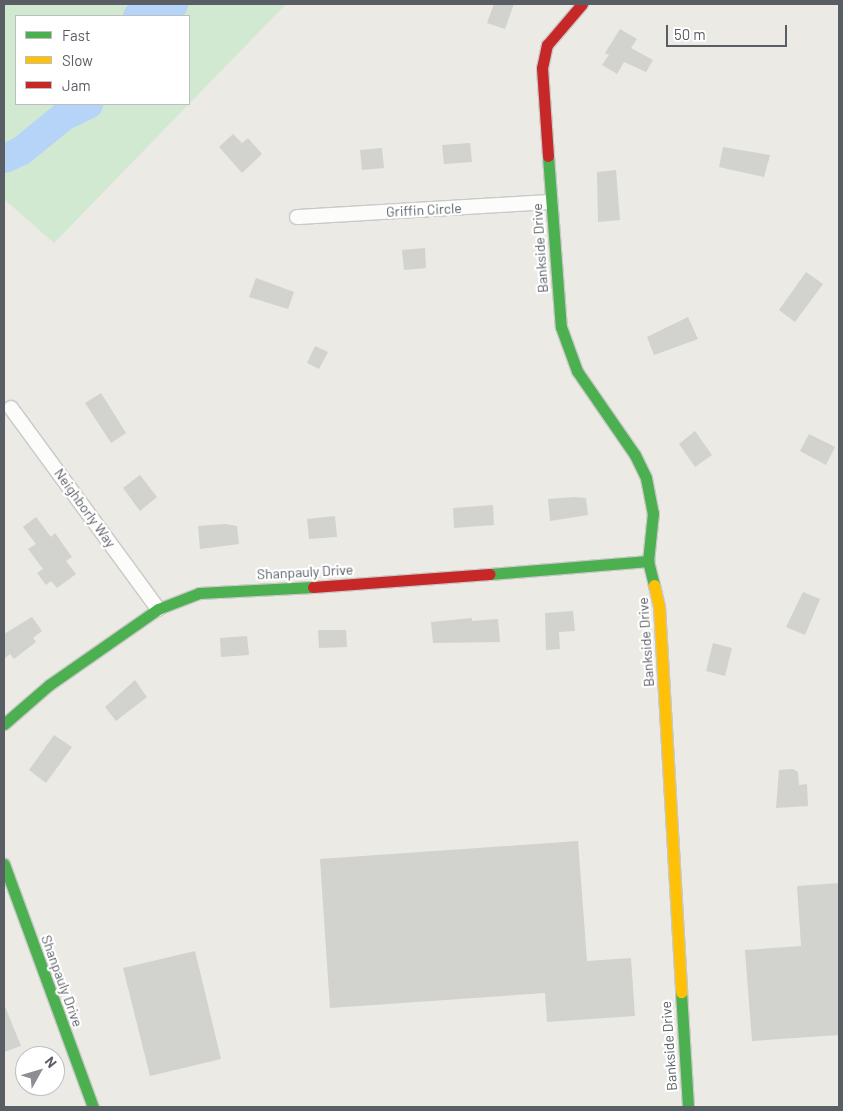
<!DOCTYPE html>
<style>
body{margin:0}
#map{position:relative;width:843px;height:1111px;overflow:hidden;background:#ebeae4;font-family:Barlow,sans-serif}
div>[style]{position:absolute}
.green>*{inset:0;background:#d0e9d0}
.river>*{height:29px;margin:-14.5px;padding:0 14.5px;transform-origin:14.5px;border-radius:14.5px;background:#b6d4f7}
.building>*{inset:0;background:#d2d2ce}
.roads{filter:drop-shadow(1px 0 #c8c9c8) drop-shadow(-1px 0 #c8c9c8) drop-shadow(0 1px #c8c9c8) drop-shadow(0 -1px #c8c9c8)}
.street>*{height:14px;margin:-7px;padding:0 7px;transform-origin:7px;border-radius:7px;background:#fcfcfb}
.fast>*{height:11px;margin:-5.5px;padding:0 5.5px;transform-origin:5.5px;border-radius:5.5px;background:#4caf50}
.slow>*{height:11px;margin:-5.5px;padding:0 5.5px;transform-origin:5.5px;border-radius:5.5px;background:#ffc107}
.jam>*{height:11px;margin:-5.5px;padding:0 5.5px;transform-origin:5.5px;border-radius:5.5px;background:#c62828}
span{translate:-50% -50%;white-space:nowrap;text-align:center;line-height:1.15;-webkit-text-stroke:4.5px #fff;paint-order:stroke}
.street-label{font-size:14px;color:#595d64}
.frame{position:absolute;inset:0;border:5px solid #595d64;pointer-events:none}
.legend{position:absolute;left:15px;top:15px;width:175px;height:90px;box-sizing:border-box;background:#fff;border:1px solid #bdbec1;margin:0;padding:6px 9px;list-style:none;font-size:15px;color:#595d64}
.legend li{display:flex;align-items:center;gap:10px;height:25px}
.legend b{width:25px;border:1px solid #bdbec1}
.north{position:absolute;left:15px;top:1046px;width:50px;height:50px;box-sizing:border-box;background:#fff;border:1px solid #bdbec1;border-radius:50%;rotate:51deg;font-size:14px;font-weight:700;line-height:20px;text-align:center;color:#595d64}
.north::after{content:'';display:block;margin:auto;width:18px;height:22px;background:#8c8e91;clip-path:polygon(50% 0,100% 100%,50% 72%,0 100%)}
.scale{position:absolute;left:666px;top:25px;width:121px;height:22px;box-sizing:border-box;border:2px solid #595d64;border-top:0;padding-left:6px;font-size:15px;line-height:18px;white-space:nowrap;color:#595d64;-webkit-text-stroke:4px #fff;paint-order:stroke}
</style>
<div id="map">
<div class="green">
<div style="clip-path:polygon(4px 4px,173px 4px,141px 12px,137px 16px,16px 16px,16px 104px,189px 104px,189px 16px,164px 15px,176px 4px,286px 4px,54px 243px,4px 199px)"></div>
</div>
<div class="river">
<div style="left:137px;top:16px;width:6px;rotate:-45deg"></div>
<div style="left:141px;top:12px;width:33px;rotate:-14deg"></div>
<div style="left:4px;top:158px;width:17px;rotate:-24deg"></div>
<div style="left:20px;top:151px;width:55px;rotate:-39.1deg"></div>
<div style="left:63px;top:116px;width:28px;rotate:-26deg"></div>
</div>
<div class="building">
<div style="clip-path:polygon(494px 4px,514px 4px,505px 29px,487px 23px)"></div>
<div style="clip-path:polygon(620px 29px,637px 39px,631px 48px,653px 60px,646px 72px,624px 62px,617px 74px,602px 65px,609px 55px,605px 53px)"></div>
<div style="clip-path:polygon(233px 134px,242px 143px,248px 138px,262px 154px,242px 173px,219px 147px)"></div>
<div style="clip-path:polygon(470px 143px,472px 162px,444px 164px,442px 145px)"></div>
<div style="clip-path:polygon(723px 147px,770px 155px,764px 177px,719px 167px)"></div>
<div style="clip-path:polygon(382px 148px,384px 168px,362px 170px,360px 150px)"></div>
<div style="clip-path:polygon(616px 170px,620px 220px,598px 222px,597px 172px)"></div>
<div style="clip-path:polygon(425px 248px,426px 268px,404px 270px,402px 250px)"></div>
<div style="clip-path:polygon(806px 272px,823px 284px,795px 322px,779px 310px)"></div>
<div style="clip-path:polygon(256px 278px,294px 292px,288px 309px,249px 297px)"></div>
<div style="clip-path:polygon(688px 317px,698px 339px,654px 355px,647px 337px)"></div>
<div style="clip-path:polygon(315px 346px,328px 352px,319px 369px,307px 363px)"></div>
<div style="clip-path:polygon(101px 393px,126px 433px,111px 443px,85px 403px)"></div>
<div style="clip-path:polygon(695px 431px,712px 455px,695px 467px,679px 444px)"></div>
<div style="clip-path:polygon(809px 434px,835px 447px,826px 465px,800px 451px)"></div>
<div style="clip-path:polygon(140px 475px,157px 497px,140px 511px,123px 488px)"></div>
<div style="clip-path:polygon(574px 497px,586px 498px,588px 515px,550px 521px,548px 499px)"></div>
<div style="clip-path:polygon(493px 505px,494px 525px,454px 528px,453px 508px)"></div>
<div style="clip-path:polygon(335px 516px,337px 537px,309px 539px,307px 519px)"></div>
<div style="clip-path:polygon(36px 517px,51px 537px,55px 533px,72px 557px,66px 561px,76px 574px,57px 588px,51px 581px,46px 585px,37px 573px,43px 569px,28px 549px,36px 544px,23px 527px)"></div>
<div style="clip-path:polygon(225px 524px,237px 526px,239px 544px,200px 549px,198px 526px)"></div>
<div style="clip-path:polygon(803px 592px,820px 599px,805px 635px,786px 627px)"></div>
<div style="clip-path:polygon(573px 611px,575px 631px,559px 632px,560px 649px,546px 650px,545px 613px)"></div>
<div style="clip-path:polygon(32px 617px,42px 631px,33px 638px,36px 642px,14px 659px,10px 654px,4px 659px,4px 634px)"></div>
<div style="clip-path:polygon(472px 618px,472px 621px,498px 619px,500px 642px,433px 643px,431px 622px)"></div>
<div style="clip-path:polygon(318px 630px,346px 630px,347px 647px,319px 648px)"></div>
<div style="clip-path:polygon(247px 636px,249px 655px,221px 657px,220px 638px)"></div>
<div style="clip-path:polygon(713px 643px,732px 648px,725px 676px,706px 671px)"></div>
<div style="clip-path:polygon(135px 680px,147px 697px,116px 721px,105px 707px)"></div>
<div style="clip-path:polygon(54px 735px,72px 747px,46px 783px,29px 770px)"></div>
<div style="clip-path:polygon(793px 769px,798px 772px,799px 785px,807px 784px,808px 806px,776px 808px,779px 770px)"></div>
<div style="clip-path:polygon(578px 841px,587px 961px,631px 958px,635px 1016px,547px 1022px,545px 993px,330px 1008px,320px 859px)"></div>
<div style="clip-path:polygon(839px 883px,839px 1035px,752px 1041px,745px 950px,801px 946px,797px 886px)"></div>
<div style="clip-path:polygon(195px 951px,221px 1059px,150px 1076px,123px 968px)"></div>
<div style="clip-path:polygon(4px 1004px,21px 1046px,4px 1052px)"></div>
</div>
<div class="roads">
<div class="street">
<div style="left:297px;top:217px;width:254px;rotate:-3.4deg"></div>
<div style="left:11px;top:408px;width:249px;rotate:53.8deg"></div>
</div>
<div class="fast">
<div style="left:548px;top:156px;width:171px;rotate:85.7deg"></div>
<div style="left:561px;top:327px;width:47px;rotate:70deg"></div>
<div style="left:577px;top:371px;width:102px;rotate:55.4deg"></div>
<div style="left:635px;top:455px;width:25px;rotate:64deg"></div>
<div style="left:646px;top:478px;width:36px;rotate:79deg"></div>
<div style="left:653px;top:513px;width:48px;rotate:95.9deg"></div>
<div style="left:648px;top:561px;width:25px;rotate:76deg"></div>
<div style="left:490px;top:574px;width:159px;rotate:-4.7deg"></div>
<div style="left:4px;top:724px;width:60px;rotate:-40.9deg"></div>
<div style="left:49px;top:685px;width:133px;rotate:-34.9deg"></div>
<div style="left:158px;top:609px;width:44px;rotate:-21.3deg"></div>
<div style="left:199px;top:593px;width:114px;rotate:-3deg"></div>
<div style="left:4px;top:864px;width:259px;rotate:69.9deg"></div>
<div style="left:681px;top:992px;width:115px;rotate:86.5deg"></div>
</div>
<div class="slow">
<div style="left:654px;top:585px;width:22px;rotate:77deg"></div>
<div style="left:659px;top:606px;width:387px;rotate:86.7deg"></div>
</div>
<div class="jam">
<div style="left:548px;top:156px;width:88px;rotate:-93.9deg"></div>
<div style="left:542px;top:68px;width:24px;rotate:-78deg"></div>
<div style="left:547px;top:45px;width:54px;rotate:-49.5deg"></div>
<div style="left:313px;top:587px;width:177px;rotate:-4.2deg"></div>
</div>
</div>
<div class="street-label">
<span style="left:424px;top:210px;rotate:-3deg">Griffin Circle</span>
<span style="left:540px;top:248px;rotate:-94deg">Bankside Drive</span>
<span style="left:85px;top:508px;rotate:54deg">Neighborly Way</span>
<span style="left:305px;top:572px;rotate:-3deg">Shanpauly Drive</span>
<span style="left:646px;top:642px;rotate:-94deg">Bankside Drive</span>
<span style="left:62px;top:981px;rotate:70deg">Shanpauly Drive</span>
<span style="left:669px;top:1046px;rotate:-94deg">Bankside Drive</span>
</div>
<div class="frame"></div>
<ul class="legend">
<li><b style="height:6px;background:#4caf50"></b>Fast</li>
<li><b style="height:6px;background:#ffc107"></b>Slow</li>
<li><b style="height:6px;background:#c62828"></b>Jam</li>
</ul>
<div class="north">N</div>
<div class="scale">50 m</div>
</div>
